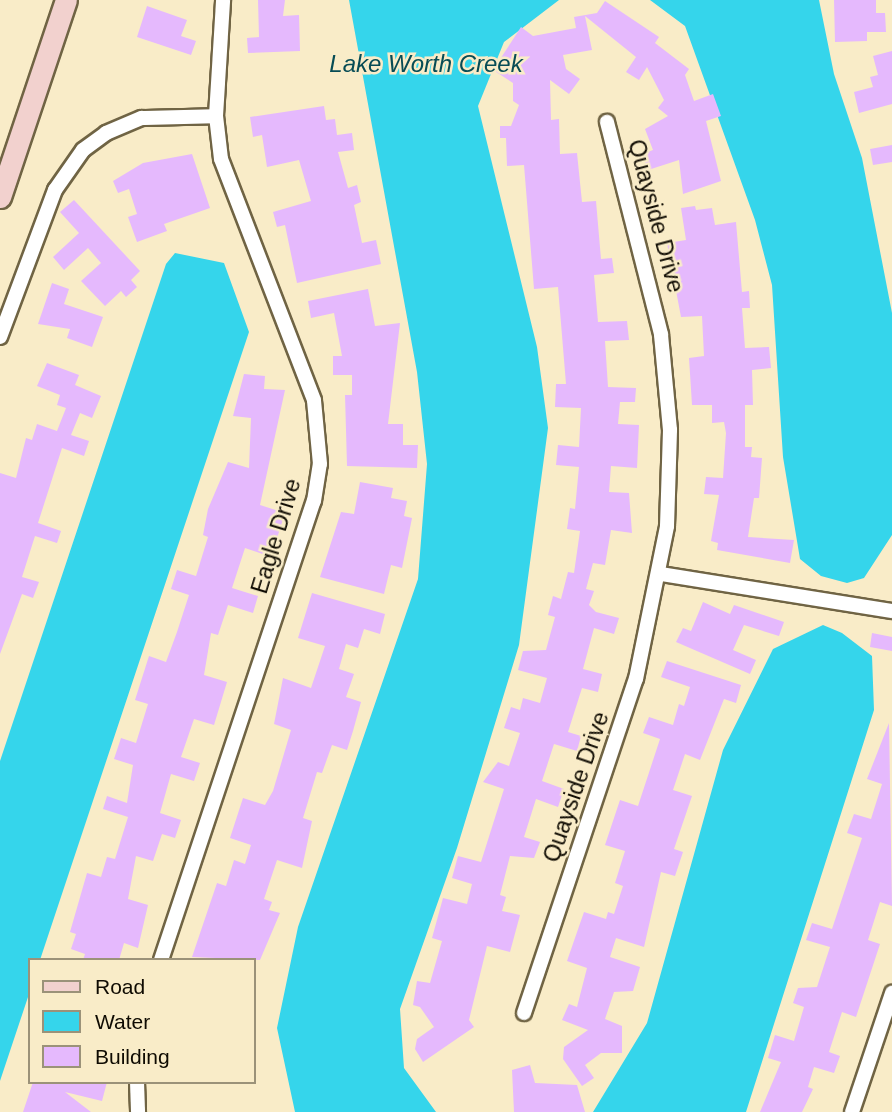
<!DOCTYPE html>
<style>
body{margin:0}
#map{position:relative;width:892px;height:1112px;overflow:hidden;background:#f9ecc8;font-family:Helvetica,sans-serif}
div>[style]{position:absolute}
.water>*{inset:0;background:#35d5eb}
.building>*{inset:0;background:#e5b9fd}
.roads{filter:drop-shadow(2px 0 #706444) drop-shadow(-2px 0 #706444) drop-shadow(0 2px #706444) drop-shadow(0 -2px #706444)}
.street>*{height:14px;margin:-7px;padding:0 7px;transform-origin:7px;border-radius:7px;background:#fff}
.secondary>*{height:21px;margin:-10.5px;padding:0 10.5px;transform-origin:10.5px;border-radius:10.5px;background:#f2d1ce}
span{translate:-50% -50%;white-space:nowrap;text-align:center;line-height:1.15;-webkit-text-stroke:5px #f9ecc8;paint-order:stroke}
.street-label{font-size:23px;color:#0f0b02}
.water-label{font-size:24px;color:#074c55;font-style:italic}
.legend{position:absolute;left:28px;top:958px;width:228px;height:126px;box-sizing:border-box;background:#f9ecc8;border:2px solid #9b9279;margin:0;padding:9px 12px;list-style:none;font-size:21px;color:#0f0b02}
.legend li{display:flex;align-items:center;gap:14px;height:35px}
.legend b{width:35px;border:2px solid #9b9279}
</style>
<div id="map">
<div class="water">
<div style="clip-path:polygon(349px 0,559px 0,504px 42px,478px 106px,537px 347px,548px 428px,519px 645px,457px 848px,400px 1009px,404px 1068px,436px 1112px,295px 1112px,277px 1028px,298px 927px,418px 579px,427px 464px,417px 372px)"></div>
<div style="clip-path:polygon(650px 0,819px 0,834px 74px,862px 158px,892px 313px,892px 535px,864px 578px,847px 583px,821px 576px,800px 559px,783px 457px,772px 285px,755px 220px,685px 26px)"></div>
<div style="clip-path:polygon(175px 253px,224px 263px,249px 332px,40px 960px,30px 960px,30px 991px,0 1081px,0 761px,166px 264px)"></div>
<div style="clip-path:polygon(823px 625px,842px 633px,872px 656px,874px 710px,746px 1112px,593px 1112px,647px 1023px,723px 750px,773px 649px)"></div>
</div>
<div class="building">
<div style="clip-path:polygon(258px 0,285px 0,283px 16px,299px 15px,300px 51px,248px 53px,247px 38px,259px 37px)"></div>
<div style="clip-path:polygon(834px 0,876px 0,876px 13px,885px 13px,886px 32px,867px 32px,867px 41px,835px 42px)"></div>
<div style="clip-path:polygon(605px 1px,659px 37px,655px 43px,689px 69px,685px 75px,694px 101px,713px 94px,721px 116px,706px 121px,721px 181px,683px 194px,679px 160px,648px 170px,642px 154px,653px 150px,645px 129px,668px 116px,658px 108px,664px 100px,647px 67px,639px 80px,626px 72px,636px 57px,585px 16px,592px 50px,563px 55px,566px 69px,580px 79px,569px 94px,550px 80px,551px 120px,559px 119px,560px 154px,577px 153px,582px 202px,596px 201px,601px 259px,612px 258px,614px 273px,594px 275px,598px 322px,627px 321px,629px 340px,605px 341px,608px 387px,636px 388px,635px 402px,620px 402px,618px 424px,639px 425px,637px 468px,611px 466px,609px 492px,629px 493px,632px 533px,611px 530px,605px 565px,593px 563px,586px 589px,594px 591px,589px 605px,596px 612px,619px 618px,614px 634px,594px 628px,583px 669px,602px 674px,598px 692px,582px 688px,568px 732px,581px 736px,577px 751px,554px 744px,542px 781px,564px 789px,558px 807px,536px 799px,524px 837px,540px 842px,534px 858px,510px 856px,500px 895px,506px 897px,502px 911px,520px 915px,510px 952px,487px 946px,469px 1020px,474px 1027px,423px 1062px,415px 1049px,417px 1039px,434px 1027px,420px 1007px,413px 1005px,417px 981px,430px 983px,442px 941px,432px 938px,443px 898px,467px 904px,472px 884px,452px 878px,458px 856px,481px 862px,504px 789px,483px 782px,498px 762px,509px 766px,520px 733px,504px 728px,511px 707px,520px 710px,523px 698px,540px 703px,547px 678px,518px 670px,523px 651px,546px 650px,555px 617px,548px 615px,553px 596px,561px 599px,568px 572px,574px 573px,580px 531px,567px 529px,570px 508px,575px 509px,579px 467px,556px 465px,558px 445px,579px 447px,581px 408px,555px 407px,556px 384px,566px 384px,558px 287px,534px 289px,524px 165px,507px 166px,506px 138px,500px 138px,500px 126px,511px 126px,519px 105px,513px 101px,513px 83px,493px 70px,521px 27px,533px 36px,576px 28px,574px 17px,597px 13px)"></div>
<div style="clip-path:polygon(147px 6px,187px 20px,181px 36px,196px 41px,191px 55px,137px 37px)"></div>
<div style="clip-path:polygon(892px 51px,892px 104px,859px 113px,854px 92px,873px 87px,870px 77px,878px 75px,873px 56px)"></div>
<div style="clip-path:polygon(324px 106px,326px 120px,335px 119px,337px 135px,352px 133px,354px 150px,338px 152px,348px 188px,357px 185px,361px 202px,354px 205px,362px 243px,376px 240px,381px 264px,297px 283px,285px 225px,277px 227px,273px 212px,311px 201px,299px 160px,267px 167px,262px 135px,253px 137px,250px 117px)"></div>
<div style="clip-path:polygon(892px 145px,892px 162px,873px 165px,870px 149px)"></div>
<div style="clip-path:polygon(192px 154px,210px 208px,164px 224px,167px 231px,137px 242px,128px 217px,137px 214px,129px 189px,118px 193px,113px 181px,143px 163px)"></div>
<div style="clip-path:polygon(74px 200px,140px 271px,131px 280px,137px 287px,126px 297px,121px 291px,105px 306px,81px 281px,101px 263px,88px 248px,64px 270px,53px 257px,79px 233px,60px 212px)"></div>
<div style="clip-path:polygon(695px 206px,696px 210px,712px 208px,715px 225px,736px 222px,742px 292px,749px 291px,750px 308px,742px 308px,745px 348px,769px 347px,771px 368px,752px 370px,753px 405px,745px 405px,745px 447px,752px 447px,751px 457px,762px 458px,759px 498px,754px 498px,748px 537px,794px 540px,790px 563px,717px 550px,718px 543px,711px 541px,719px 495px,704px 494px,706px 477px,723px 478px,726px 433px,724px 422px,712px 423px,712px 405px,692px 405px,689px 358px,704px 356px,702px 316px,681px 317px,667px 243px,686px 240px,681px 208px)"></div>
<div style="clip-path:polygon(52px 283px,69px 289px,64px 304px,103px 317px,92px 347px,67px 338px,70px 329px,38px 324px)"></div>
<div style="clip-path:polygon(368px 289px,375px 326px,400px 323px,388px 424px,403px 424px,403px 445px,418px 445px,417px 468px,347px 466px,345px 395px,352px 395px,352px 375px,333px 375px,333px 356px,342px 356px,334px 313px,311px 318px,308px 301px)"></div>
<div style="clip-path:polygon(47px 363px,79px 375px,75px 385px,101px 396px,92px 418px,80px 413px,71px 435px,89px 441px,84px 456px,62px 448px,38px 523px,61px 531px,57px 543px,35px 536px,22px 577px,39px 582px,33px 598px,22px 594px,0 654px,0 473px,16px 478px,26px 438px,32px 440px,37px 424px,57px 431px,66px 408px,57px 405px,60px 395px,37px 386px)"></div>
<div style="clip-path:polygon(244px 374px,265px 376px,264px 389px,285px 390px,260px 505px,285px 513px,271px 557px,245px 548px,232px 588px,258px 596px,253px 613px,228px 605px,218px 635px,211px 633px,204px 675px,227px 682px,214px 725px,194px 719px,181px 757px,200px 763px,194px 781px,171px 774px,160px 813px,181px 820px,175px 838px,162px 834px,153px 861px,136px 856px,128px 899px,148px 905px,138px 948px,124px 943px,119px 960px,83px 960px,85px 954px,71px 949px,76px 934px,70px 932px,87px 873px,101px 877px,107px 857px,115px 859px,128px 817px,103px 809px,107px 796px,127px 803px,133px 765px,114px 759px,121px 738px,136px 743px,148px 704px,135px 700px,149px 656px,166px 662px,177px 632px,189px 595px,171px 589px,177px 570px,196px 576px,208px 537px,203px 535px,208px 509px,228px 462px,249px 468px,251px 418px,233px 416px)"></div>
<div style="clip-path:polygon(360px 482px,393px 488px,391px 498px,407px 501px,404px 516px,412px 518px,402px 568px,391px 565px,384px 594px,320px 577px,341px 512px,354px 514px)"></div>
<div style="clip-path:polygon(312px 593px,385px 614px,380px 634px,364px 629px,358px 648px,346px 644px,339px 669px,354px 674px,346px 697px,361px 702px,353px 731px,347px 750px,332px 745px,322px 773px,317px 772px,303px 818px,312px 821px,302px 868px,277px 860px,264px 899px,272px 902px,269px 910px,280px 913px,260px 960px,192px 957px,217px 883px,226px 886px,234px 860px,245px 864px,251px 845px,230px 838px,243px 798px,265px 805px,273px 791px,291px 730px,274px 724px,283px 678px,311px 688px,325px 646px,298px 638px)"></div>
<div style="clip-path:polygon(703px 602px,730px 614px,734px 605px,784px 622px,779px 636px,744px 625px,733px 650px,756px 660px,750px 674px,676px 642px,683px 628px,691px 631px)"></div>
<div style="clip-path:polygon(872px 633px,892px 637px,892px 651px,870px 647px)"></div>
<div style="clip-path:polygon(667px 661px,741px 685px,736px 703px,724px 699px,700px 760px,685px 754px,673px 790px,692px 796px,674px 849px,683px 852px,675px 876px,661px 872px,644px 947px,616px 938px,610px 957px,640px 967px,633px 991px,614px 992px,605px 1019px,622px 1026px,622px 1053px,601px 1053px,585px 1065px,594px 1078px,582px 1086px,563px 1059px,564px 1047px,588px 1030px,562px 1020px,569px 1004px,577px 1007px,587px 968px,567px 961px,584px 912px,606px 919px,608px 912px,614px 914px,623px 886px,615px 883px,625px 851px,605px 845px,620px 800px,638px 806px,660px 739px,643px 733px,649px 717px,673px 725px,679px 704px,684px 706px,690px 687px,661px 677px)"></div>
<div style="clip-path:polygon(889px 723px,892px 906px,880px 902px,868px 940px,880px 944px,856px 1017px,842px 1012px,829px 1052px,840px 1056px,834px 1073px,814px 1067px,808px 1087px,813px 1089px,802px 1112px,760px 1112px,781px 1062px,768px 1058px,775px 1035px,794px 1041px,804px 1007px,793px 1003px,798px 988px,817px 987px,830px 947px,806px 940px,812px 923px,832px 929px,862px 838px,847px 833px,854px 814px,871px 819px,882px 784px,867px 779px)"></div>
<div style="clip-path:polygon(530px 1065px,535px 1083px,577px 1085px,585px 1112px,514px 1112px,512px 1070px)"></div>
<div style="clip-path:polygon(33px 1082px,107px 1082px,102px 1101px,65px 1092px,91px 1112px,23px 1112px)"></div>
</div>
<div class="roads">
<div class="street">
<div style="left:0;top:337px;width:157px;rotate:-69.5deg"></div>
<div style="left:55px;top:190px;width:49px;rotate:-55deg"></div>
<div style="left:83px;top:150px;width:29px;rotate:-36deg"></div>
<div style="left:106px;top:133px;width:39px;rotate:-23deg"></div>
<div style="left:142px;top:118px;width:74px;rotate:-1.5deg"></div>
<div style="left:661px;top:574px;width:234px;rotate:9.1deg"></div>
<div style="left:161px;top:960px;width:484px;rotate:-71.6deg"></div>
<div style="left:314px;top:501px;width:37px;rotate:-81deg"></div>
<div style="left:320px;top:464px;width:64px;rotate:-95.4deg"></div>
<div style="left:314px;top:400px;width:258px;rotate:-111.1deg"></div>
<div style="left:221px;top:159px;width:43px;rotate:-96.6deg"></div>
<div style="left:216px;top:116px;width:116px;rotate:-86.5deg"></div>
<div style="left:524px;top:1013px;width:352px;rotate:-71.5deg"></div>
<div style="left:636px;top:679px;width:156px;rotate:-78.5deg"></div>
<div style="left:667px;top:526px;width:96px;rotate:-88.2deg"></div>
<div style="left:670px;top:430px;width:96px;rotate:-95.4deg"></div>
<div style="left:661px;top:334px;width:219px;rotate:-104.3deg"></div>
<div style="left:137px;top:1082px;width:30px;rotate:88deg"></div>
<div style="left:852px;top:1112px;width:126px;rotate:-71.4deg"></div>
</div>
<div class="secondary">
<div style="left:0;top:197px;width:208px;rotate:-71.5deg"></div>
</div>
</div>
<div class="street-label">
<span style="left:656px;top:216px;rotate:75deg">Quayside Drive</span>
<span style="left:276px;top:536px;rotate:-73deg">Eagle Drive</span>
<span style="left:576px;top:787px;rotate:-71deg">Quayside Drive</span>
</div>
<div class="water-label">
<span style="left:426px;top:64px">Lake Worth Creek</span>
</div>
<ul class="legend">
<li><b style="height:9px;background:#f2d1ce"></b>Road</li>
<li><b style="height:19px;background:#35d5eb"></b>Water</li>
<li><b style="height:19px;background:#e5b9fd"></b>Building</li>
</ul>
</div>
